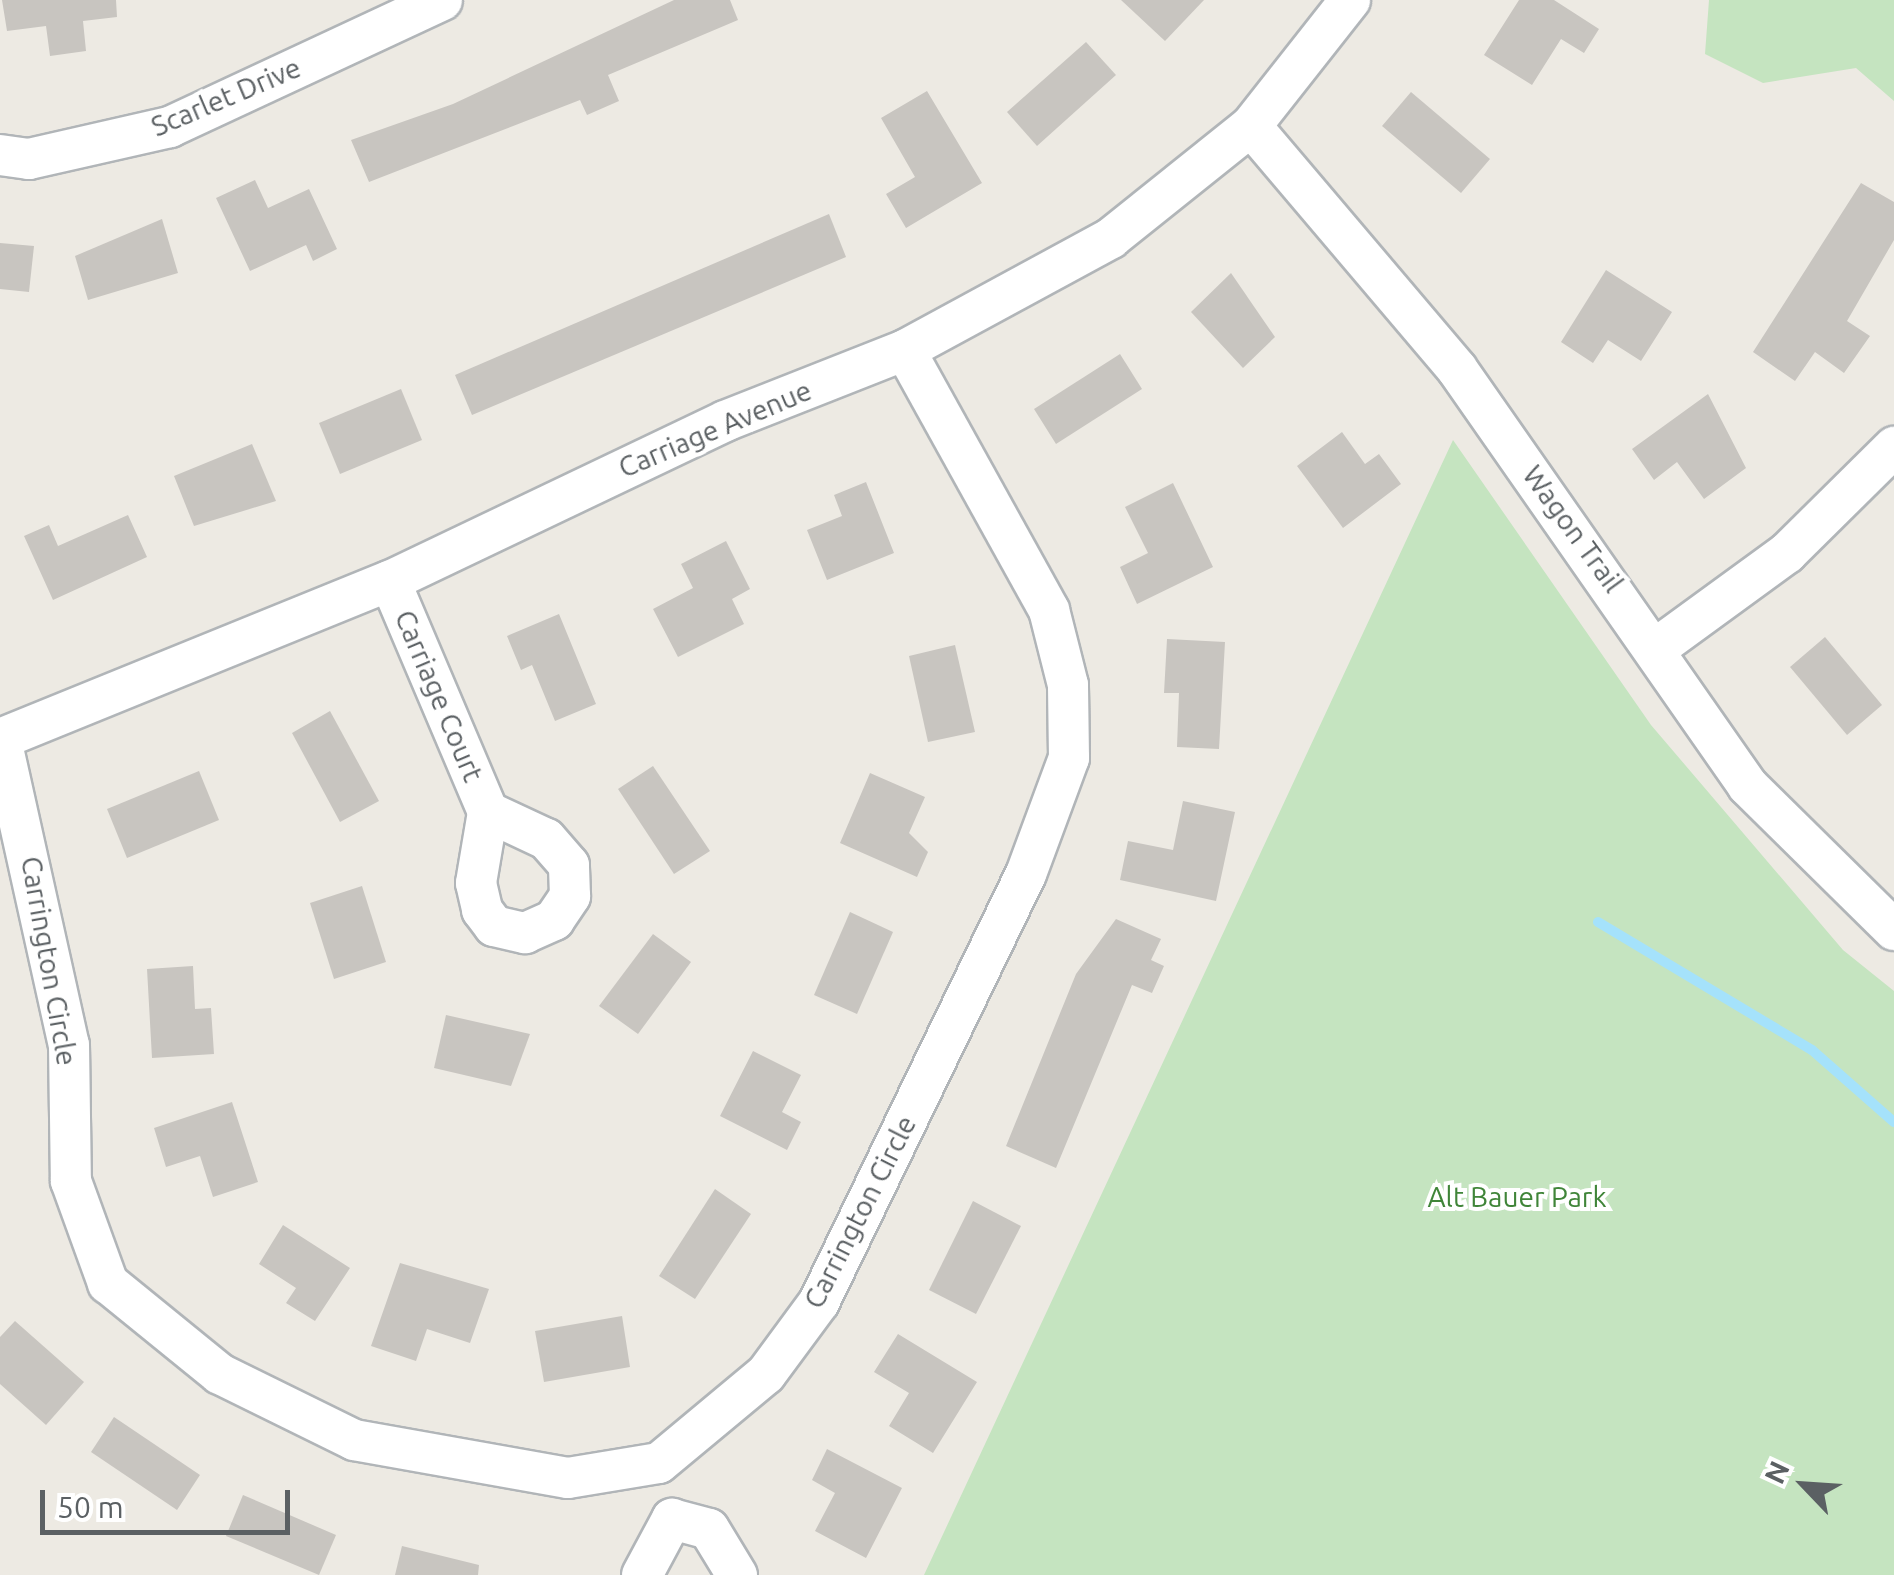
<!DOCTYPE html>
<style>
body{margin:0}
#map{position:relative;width:1894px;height:1575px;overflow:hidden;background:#edeae3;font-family:Ubuntu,sans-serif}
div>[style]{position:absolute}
.green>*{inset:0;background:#c5e4c0}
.stream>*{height:10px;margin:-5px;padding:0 5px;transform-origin:5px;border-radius:5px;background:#a5e2fb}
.building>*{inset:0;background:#c8c5c0}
.roads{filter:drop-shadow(2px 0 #b1b5b8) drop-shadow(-2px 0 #b1b5b8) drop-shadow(0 2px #b1b5b8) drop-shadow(0 -2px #b1b5b8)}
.street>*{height:40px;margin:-20px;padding:0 20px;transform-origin:20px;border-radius:20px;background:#fff}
span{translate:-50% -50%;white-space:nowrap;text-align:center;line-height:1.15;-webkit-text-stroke:8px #fff;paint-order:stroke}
.street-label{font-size:28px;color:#5b6063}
.park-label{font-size:28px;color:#408539}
.north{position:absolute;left:1754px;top:1435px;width:100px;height:100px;-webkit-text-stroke:8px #fff;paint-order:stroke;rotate:295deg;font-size:28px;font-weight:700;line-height:40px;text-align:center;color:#5b6063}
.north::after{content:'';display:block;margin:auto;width:35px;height:45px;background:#5b6063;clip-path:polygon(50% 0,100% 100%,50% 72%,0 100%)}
.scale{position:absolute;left:40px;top:1490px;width:250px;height:45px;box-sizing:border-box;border:5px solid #5b6063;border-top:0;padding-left:12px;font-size:30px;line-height:35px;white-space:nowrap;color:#5b6063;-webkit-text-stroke:8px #fff;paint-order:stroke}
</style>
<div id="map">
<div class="green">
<div style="clip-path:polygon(1709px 0,1894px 0,1894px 101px,1856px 68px,1763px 83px,1705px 54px)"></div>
<div style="clip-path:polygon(1453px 440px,1651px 725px,1843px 950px,1894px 991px,1894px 1575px,924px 1575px)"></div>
</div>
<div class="stream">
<div style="left:1598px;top:922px;width:249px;rotate:30.9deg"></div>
<div style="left:1812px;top:1050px;width:109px;rotate:41.3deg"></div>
</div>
<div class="building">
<div style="clip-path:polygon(2px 0,116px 0,117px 17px,83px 21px,86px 51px,50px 56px,46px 26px,7px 31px)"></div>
<div style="clip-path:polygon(674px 0,730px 0,738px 20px,608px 75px,619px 101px,587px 115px,580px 100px,369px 182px,351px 140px,453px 104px)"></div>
<div style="clip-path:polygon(1121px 0,1204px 0,1165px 41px)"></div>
<div style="clip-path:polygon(1519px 0,1554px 0,1599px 29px,1584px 53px,1561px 39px,1532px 85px,1484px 55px)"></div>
<div style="clip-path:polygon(1086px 42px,1116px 75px,1037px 146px,1007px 112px)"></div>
<div style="clip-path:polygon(927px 91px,982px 183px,906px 228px,886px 194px,915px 177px,881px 118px)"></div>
<div style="clip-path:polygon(1411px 92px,1490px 159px,1461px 193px,1382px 126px)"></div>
<div style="clip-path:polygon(255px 180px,268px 208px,309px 189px,337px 249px,313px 261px,306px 245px,250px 271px,216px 198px)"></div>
<div style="clip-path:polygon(1861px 183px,1894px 202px,1894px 240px,1847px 321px,1870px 336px,1844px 373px,1815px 352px,1795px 381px,1753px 352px)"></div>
<div style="clip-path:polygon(829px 214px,846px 257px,472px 415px,455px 375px)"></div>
<div style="clip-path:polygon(162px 219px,178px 273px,88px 300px,75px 256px)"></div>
<div style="clip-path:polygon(0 243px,34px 246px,29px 292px,0 289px)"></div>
<div style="clip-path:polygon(1606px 270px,1672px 312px,1641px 361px,1608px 340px,1593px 363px,1561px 342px)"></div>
<div style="clip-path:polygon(1231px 273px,1275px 337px,1243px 368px,1191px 312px)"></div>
<div style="clip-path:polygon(1120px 354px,1142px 389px,1056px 444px,1034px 409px)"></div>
<div style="clip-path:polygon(401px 389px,422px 440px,340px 474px,319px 423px)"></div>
<div style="clip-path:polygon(1708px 394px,1746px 468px,1704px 499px,1677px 462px,1654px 480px,1632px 449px)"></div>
<div style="clip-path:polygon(1342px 432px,1365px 464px,1379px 454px,1401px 484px,1343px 528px,1297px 466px)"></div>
<div style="clip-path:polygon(252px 444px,276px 501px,194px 526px,174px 476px)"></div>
<div style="clip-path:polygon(866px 482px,894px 553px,827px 580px,807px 530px,842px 516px,834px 495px)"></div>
<div style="clip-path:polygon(1173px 483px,1213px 567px,1137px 604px,1120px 567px,1148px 553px,1125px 507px)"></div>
<div style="clip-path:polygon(128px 515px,147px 557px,53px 600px,24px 536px,49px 525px,58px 546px)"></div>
<div style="clip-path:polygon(726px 541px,750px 589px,732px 599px,744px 624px,678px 657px,653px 609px,693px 588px,681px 564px)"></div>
<div style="clip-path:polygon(559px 614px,596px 704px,555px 721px,532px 665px,521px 670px,507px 636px)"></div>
<div style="clip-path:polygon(1825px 637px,1882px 705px,1847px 735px,1790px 667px)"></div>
<div style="clip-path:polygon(1167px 639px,1225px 642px,1219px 749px,1177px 747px,1179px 693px,1164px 693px)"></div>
<div style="clip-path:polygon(955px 645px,975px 732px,928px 742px,909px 656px)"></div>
<div style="clip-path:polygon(330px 711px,379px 801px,340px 822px,292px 733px)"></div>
<div style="clip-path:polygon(653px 766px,710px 851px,674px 874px,618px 789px)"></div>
<div style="clip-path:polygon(199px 771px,219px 820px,127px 858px,107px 809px)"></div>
<div style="clip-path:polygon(870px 773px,925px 797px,909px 833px,928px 852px,917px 877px,840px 843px)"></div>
<div style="clip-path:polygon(1183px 801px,1235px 812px,1216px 901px,1120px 880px,1128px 841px,1173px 850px)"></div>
<div style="clip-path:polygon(362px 886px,386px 962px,334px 979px,310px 903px)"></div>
<div style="clip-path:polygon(850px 912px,893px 932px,857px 1014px,814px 995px)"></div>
<div style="clip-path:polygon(1116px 919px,1161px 939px,1151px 960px,1164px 966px,1152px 993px,1132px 985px,1056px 1168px,1006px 1146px,1076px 974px)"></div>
<div style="clip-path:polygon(653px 934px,691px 962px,638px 1034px,599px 1006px)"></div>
<div style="clip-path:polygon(193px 966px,195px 1009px,211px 1008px,214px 1054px,152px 1058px,147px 969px)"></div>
<div style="clip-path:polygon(446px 1015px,530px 1034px,511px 1086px,434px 1068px)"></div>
<div style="clip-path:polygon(753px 1051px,801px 1075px,782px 1112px,801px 1122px,787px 1150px,720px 1116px)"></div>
<div style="clip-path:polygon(232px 1102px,258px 1182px,213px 1197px,200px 1156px,166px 1167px,154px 1128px)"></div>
<div style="clip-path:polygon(715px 1189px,751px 1214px,695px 1299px,659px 1276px)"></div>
<div style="clip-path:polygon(973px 1201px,1021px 1226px,976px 1314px,929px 1290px)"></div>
<div style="clip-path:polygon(283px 1225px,350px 1268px,315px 1321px,286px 1303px,296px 1288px,259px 1264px)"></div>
<div style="clip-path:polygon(400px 1263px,489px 1289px,470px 1343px,427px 1329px,416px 1361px,371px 1346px)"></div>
<div style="clip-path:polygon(622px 1316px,630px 1367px,544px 1382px,535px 1331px)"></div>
<div style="clip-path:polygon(15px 1321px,84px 1382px,46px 1425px,0 1384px,0 1337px)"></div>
<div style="clip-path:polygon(898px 1334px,977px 1382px,933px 1453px,889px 1426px,909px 1393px,874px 1372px)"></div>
<div style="clip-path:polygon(114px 1417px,200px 1475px,177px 1510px,91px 1452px)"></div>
<div style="clip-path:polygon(827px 1449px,902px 1488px,866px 1558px,815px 1531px,835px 1493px,812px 1480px)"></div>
<div style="clip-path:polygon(243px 1495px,336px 1535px,319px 1575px,226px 1536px)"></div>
<div style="clip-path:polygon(402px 1546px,479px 1565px,478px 1575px,395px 1575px)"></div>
</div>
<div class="roads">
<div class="street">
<div style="left:1251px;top:126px;width:319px;rotate:49.7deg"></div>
<div style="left:1457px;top:369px;width:508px;rotate:55.09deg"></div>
<div style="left:1748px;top:786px;width:205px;rotate:44.6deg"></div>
<div style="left:0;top:155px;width:29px;rotate:8deg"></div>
<div style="left:29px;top:159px;width:145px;rotate:-12.8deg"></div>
<div style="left:170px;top:127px;width:300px;rotate:-25deg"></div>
<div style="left:390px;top:581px;width:251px;rotate:67deg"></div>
<div style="left:488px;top:812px;width:72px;rotate:99.6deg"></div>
<div style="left:476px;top:883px;width:28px;rotate:77deg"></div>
<div style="left:482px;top:910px;width:20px;rotate:53deg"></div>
<div style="left:494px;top:926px;width:32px;rotate:13deg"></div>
<div style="left:525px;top:933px;width:32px;rotate:-24deg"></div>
<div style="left:554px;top:920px;width:29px;rotate:-56deg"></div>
<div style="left:570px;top:896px;width:31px;rotate:-92deg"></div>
<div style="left:569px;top:865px;width:35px;rotate:-131deg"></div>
<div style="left:546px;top:839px;width:64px;rotate:-155deg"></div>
<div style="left:1658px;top:647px;width:160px;rotate:-36.1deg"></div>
<div style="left:1787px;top:553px;width:151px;rotate:-44.7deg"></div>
<div style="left:0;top:739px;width:421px;rotate:-22.1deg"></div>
<div style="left:390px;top:581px;width:371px;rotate:-25.5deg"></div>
<div style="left:725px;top:421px;width:193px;rotate:-21.5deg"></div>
<div style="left:905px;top:350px;width:234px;rotate:-28.5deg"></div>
<div style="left:1111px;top:238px;width:179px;rotate:-38.7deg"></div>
<div style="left:1251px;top:126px;width:160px;rotate:-51.8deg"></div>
<div style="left:1px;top:739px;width:313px;rotate:77.5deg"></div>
<div style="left:69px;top:1045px;width:136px;rotate:89.2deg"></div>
<div style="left:71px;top:1181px;width:109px;rotate:70.1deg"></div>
<div style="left:108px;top:1283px;width:144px;rotate:39.1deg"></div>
<div style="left:220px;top:1374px;width:149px;rotate:26.2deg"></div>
<div style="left:354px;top:1440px;width:217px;rotate:10.1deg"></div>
<div style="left:568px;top:1478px;width:92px;rotate:-9.4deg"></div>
<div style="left:659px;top:1463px;width:139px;rotate:-39.8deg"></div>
<div style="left:766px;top:1374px;width:89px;rotate:-53.6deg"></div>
<div style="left:819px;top:1302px;width:475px;rotate:-64.2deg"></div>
<div style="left:1026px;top:874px;width:124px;rotate:-69.7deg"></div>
<div style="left:1069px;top:758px;width:73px;rotate:-90.8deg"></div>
<div style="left:1068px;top:685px;width:77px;rotate:-104.2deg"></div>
<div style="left:1049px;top:610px;width:297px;rotate:-119deg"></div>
<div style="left:672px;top:1519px;width:38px;rotate:15deg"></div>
<div style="left:709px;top:1529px;width:54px;rotate:58.7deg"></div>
<div style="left:642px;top:1575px;width:64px;rotate:-61.8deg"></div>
</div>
</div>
<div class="street-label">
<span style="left:226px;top:97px;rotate:-23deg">Scarlet Drive</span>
<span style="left:715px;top:429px;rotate:-23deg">Carriage Avenue</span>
<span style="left:1573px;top:529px;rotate:54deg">Wagon Trail</span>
<span style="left:439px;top:696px;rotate:67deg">Carriage Court</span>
<span style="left:49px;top:961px;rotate:80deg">Carrington Circle</span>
<span style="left:860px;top:1212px;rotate:-63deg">Carrington Circle</span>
</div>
<div class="park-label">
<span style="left:1517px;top:1197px">Alt Bauer Park</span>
</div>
<div class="north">N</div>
<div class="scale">50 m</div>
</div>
